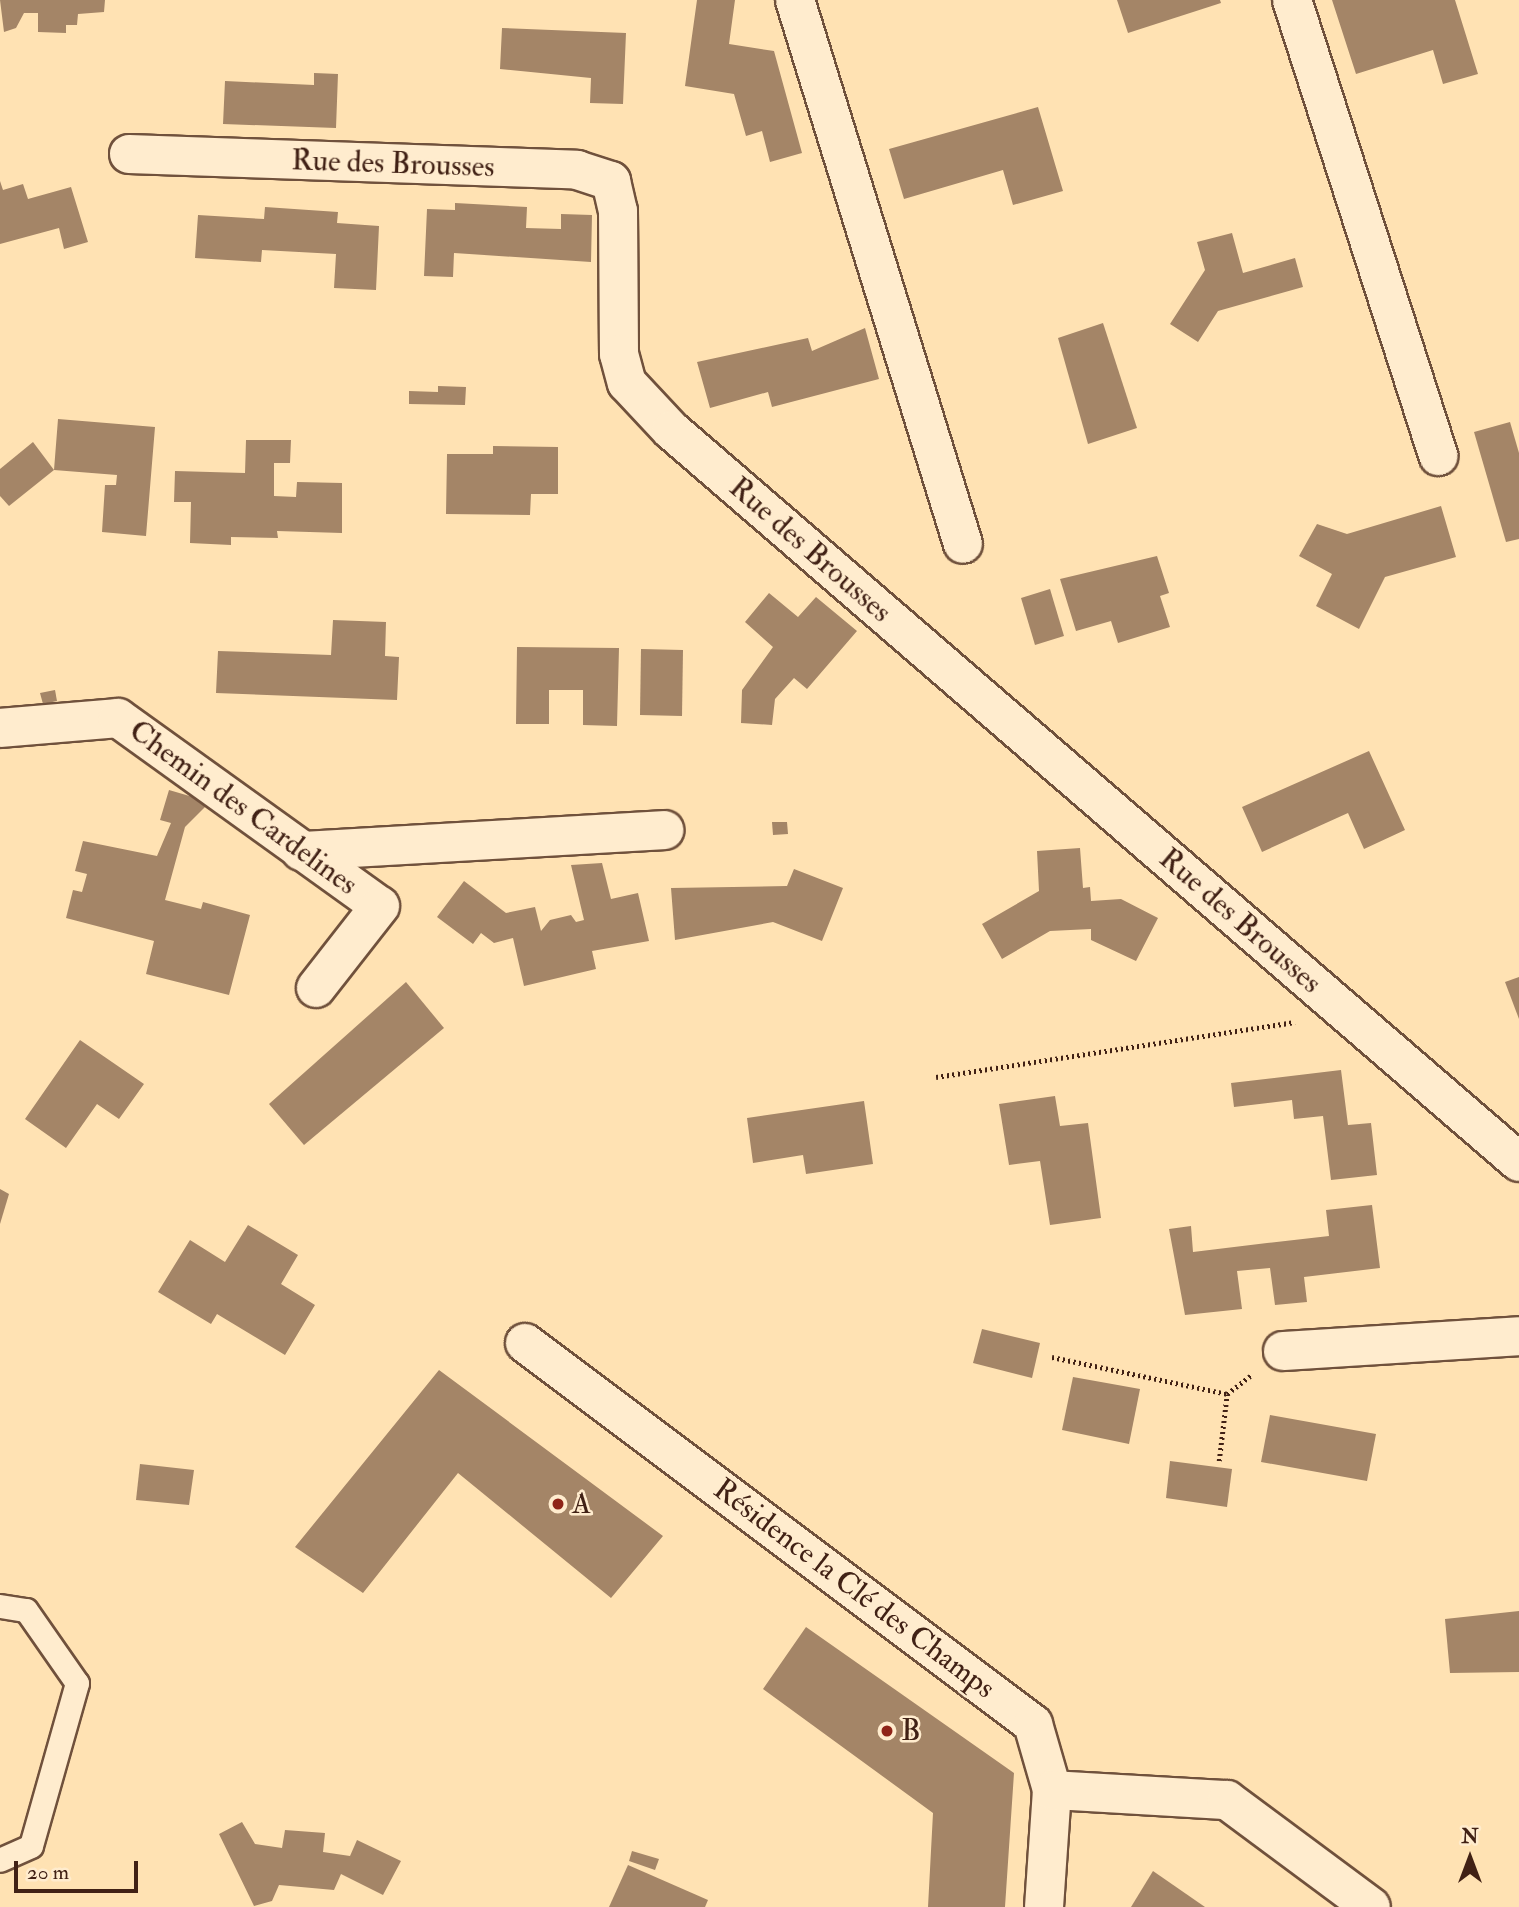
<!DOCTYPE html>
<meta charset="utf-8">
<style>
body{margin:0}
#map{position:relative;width:1519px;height:1907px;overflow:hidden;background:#ffe2b3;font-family:"IM FELL Double Pica",serif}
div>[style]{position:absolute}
.building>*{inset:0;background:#a48567}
.path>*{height:4.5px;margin-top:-2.25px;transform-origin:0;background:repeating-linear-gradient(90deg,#412115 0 2px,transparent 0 5.5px)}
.roads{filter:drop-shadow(2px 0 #70513c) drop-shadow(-2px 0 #70513c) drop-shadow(0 2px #70513c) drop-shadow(0 -2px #70513c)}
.service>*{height:23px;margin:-11.5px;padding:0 11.5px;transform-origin:11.5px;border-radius:11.5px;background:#ffecce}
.minor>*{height:38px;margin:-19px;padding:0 19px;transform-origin:19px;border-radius:19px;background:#ffecce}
.dots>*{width:19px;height:19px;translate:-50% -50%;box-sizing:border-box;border:4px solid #ffecce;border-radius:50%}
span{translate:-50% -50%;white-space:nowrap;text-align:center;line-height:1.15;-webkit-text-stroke:5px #ffecce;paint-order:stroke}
.street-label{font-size:30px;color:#412115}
.poi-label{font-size:30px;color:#412115}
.left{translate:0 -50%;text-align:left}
.north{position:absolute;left:1435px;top:1823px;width:70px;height:70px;-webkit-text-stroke:5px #ffecce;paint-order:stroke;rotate:0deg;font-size:19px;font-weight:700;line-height:28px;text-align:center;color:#412115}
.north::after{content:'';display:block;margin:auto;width:24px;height:32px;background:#412115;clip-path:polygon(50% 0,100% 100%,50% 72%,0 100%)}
.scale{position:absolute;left:14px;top:1861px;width:124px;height:32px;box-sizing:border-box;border:4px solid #412115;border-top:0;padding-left:9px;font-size:21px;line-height:24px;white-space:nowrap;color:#412115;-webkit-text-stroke:5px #ffecce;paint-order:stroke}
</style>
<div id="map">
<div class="building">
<div style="clip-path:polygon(0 0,105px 0,104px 12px,78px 14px,77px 25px,66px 25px,66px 33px,38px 32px,38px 13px,24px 13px,16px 28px,4px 32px)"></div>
<div style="clip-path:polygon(697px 0,735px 0,729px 44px,774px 51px,802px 153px,770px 162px,762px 131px,746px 136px,734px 94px,685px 86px)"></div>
<div style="clip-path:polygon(1117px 0,1220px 0,1221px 3px,1128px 33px)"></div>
<div style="clip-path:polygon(1332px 0,1455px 0,1478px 74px,1443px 84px,1433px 50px,1356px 74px)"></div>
<div style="clip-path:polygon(502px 28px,626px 33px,623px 104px,590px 103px,591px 78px,500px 69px)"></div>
<div style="clip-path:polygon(314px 73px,338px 74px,336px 128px,223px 124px,225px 81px,314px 85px)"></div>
<div style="clip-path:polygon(1038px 107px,1063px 191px,1013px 205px,1003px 170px,904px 199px,889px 149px)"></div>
<div style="clip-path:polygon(0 181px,3px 190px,23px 184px,28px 199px,71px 187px,88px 242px,64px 249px,59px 228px,0 244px)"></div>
<div style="clip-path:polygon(455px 203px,527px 207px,526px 228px,561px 229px,561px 214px,592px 215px,591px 262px,454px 253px,453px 277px,424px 276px,427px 209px,455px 210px)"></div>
<div style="clip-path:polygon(265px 207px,338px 212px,337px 223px,379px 226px,376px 290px,334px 288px,336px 254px,262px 250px,261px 262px,195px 258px,198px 215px,264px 219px)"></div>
<div style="clip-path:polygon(1232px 233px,1243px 273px,1295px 258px,1303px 287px,1218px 311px,1198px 342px,1170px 324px,1205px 270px,1197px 242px)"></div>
<div style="clip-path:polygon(1103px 323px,1137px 428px,1088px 444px,1058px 338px)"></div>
<div style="clip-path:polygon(865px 328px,879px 379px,772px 407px,768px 392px,710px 408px,697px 362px,808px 338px,812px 351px)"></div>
<div style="clip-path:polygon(438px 386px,466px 387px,465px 405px,409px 404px,409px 391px,438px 392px)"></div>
<div style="clip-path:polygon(58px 419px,155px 427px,146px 536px,102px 532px,105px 485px,116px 485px,117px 475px,54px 470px)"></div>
<div style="clip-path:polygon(1510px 422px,1519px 453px,1519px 539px,1506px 542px,1474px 432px)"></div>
<div style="clip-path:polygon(246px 440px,291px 440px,290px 463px,274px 463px,274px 496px,296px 497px,297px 482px,342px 483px,342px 533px,277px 531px,278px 538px,231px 537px,231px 545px,190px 543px,191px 502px,174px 502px,175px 471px,245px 473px)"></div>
<div style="clip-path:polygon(33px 442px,54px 470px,9px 506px,0 496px,0 469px)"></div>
<div style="clip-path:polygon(493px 446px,558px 447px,558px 494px,531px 494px,530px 515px,446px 514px,447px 454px,493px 454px)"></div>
<div style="clip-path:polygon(1441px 506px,1456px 557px,1385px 577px,1359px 629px,1316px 606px,1332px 574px,1299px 556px,1317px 524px,1347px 534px)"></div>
<div style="clip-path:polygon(1157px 556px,1169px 593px,1160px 596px,1170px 627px,1118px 643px,1111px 621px,1076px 631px,1060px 579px)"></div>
<div style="clip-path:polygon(1050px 589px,1064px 636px,1035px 645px,1021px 598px)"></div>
<div style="clip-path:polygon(769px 593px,798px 617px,816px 597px,857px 631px,807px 689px,794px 678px,775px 699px,772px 725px,741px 723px,742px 690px,773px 647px,745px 622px)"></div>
<div style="clip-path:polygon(333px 620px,386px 622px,385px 656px,399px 657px,397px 700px,216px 693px,218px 651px,331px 655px)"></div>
<div style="clip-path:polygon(517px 647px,619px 648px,617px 726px,583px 725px,583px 690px,549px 690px,549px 724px,516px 724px)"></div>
<div style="clip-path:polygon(641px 649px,683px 650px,682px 716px,640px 715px)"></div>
<div style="clip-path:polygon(55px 690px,57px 701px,43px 704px,40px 693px)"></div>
<div style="clip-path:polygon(1369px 751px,1405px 830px,1364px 849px,1348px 813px,1262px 852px,1242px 807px)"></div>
<div style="clip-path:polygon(169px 790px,210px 802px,185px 827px,165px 900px,201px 909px,203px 902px,250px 915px,229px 995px,146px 974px,154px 941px,66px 918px,73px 890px,82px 892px,87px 874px,75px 871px,83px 841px,157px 856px,171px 823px,160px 820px)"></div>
<div style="clip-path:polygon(772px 822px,787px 822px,788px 834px,773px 835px)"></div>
<div style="clip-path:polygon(1080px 848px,1083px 888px,1090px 887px,1091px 901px,1121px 899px,1158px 918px,1136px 961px,1091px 940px,1091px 929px,1050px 931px,1002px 959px,982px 924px,1039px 891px,1037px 851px)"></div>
<div style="clip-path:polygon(602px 863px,611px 899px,638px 893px,649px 941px,592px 951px,596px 969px,524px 986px,513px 938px,494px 943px,481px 933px,473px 944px,437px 917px,464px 881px,506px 913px,535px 907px,541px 931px,550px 920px,571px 915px,576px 922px,584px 920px,571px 865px)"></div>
<div style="clip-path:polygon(794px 869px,843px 888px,822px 941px,773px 922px,675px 940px,671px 888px,787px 886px)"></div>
<div style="clip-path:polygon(1519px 977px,1519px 1019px,1505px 982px)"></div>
<div style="clip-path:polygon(406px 982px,444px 1028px,304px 1145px,269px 1104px)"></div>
<div style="clip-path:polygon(80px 1040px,144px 1084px,119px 1119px,97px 1104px,66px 1148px,25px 1119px)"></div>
<div style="clip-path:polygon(1341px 1070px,1348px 1125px,1371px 1123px,1377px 1175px,1331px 1180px,1323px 1116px,1294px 1119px,1292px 1100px,1234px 1107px,1231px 1083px)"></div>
<div style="clip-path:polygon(1055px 1096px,1060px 1126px,1088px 1123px,1101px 1218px,1050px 1225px,1040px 1161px,1009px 1165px,999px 1104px)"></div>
<div style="clip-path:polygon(864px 1101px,873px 1164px,806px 1174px,803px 1155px,753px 1163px,747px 1118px)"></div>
<div style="clip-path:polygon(0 1189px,9px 1194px,0 1224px)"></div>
<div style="clip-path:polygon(1372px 1205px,1380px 1268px,1304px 1277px,1307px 1302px,1275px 1305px,1270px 1268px,1237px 1271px,1242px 1309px,1185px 1315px,1169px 1229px,1191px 1226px,1193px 1252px,1267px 1243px,1329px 1236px,1326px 1210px)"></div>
<div style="clip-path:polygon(248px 1225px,298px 1255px,281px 1284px,315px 1305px,285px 1355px,217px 1314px,211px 1324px,158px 1292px,190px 1240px,225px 1262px)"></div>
<div style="clip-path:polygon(982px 1329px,1040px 1343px,1032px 1378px,973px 1363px)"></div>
<div style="clip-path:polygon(439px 1370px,663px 1536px,611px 1598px,458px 1473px,363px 1593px,295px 1547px)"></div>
<div style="clip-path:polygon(1073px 1377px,1140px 1389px,1129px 1444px,1062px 1430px)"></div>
<div style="clip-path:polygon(1270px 1415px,1376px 1434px,1367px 1481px,1261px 1462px)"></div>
<div style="clip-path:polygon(1170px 1461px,1232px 1469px,1227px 1507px,1166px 1498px)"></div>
<div style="clip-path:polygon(140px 1464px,194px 1470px,189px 1505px,136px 1500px)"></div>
<div style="clip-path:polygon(1519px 1611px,1519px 1672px,1450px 1673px,1445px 1619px)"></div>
<div style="clip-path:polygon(806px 1627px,1014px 1773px,1005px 1907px,928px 1907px,933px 1813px,763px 1689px)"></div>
<div style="clip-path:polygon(242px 1822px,255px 1844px,282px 1848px,285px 1830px,325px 1833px,323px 1852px,350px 1856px,357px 1840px,401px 1861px,383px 1895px,341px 1874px,334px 1890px,279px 1885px,272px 1901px,254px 1906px,219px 1834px)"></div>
<div style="clip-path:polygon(632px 1851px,659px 1859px,655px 1870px,629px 1861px)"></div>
<div style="clip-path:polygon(628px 1865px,708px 1900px,705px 1907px,609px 1907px)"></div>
<div style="clip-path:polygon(1153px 1871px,1205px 1907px,1131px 1907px)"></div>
</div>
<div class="path">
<div style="left:936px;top:1077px;width:363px;rotate:-8.7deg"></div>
<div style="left:1052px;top:1357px;width:179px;rotate:11.9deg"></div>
<div style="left:1219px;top:1461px;width:67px;rotate:-83.2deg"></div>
<div style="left:1227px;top:1394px;width:31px;rotate:-38deg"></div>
</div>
<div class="roads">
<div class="service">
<div style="left:0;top:1606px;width:26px;rotate:9deg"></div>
<div style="left:26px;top:1610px;width:89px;rotate:55.1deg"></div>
<div style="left:77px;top:1683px;width:169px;rotate:105.8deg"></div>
<div style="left:31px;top:1846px;width:34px;rotate:156deg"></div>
</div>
<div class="minor">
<div style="left:795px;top:0;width:569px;rotate:72.84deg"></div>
<div style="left:1292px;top:0;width:479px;rotate:72.2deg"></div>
<div style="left:129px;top:154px;width:448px;rotate:2deg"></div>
<div style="left:577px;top:170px;width:36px;rotate:18deg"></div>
<div style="left:611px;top:181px;width:31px;rotate:77deg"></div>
<div style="left:618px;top:211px;width:143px;rotate:89.6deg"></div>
<div style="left:619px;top:354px;width:30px;rotate:75deg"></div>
<div style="left:627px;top:383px;width:64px;rotate:46.9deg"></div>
<div style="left:671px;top:430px;width:1120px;rotate:40.8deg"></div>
<div style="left:0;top:728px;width:118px;rotate:-4.8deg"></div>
<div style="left:118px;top:718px;width:322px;rotate:35.7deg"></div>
<div style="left:380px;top:906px;width:104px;rotate:128deg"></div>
<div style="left:301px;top:851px;width:364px;rotate:-3.3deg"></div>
<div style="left:525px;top:1343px;width:635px;rotate:36.87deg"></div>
<div style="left:1033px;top:1724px;width:69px;rotate:73.9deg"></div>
<div style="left:1052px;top:1790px;width:117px;rotate:93.9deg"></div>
<div style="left:1283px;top:1351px;width:236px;rotate:-3.6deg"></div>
<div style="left:1052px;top:1790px;width:175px;rotate:3.3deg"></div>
<div style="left:1227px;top:1800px;width:179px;rotate:36.6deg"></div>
</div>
</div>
<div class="dots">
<div style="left:558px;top:1504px;background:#8f2418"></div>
<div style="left:887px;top:1731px;background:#8f2418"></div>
</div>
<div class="street-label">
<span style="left:393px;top:164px;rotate:2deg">Rue des Brousses</span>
<span style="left:810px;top:550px;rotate:41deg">Rue des Brousses</span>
<span style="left:243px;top:808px;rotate:36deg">Chemin des Cardelines</span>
<span style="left:1240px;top:921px;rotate:41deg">Rue des Brousses</span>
<span style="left:854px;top:1589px;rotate:37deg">Résidence la Clé des Champs</span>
</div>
<div class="poi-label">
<span class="left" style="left:572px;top:1504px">A</span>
<span class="left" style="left:901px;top:1731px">B</span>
</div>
<div class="north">N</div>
<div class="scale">20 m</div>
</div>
